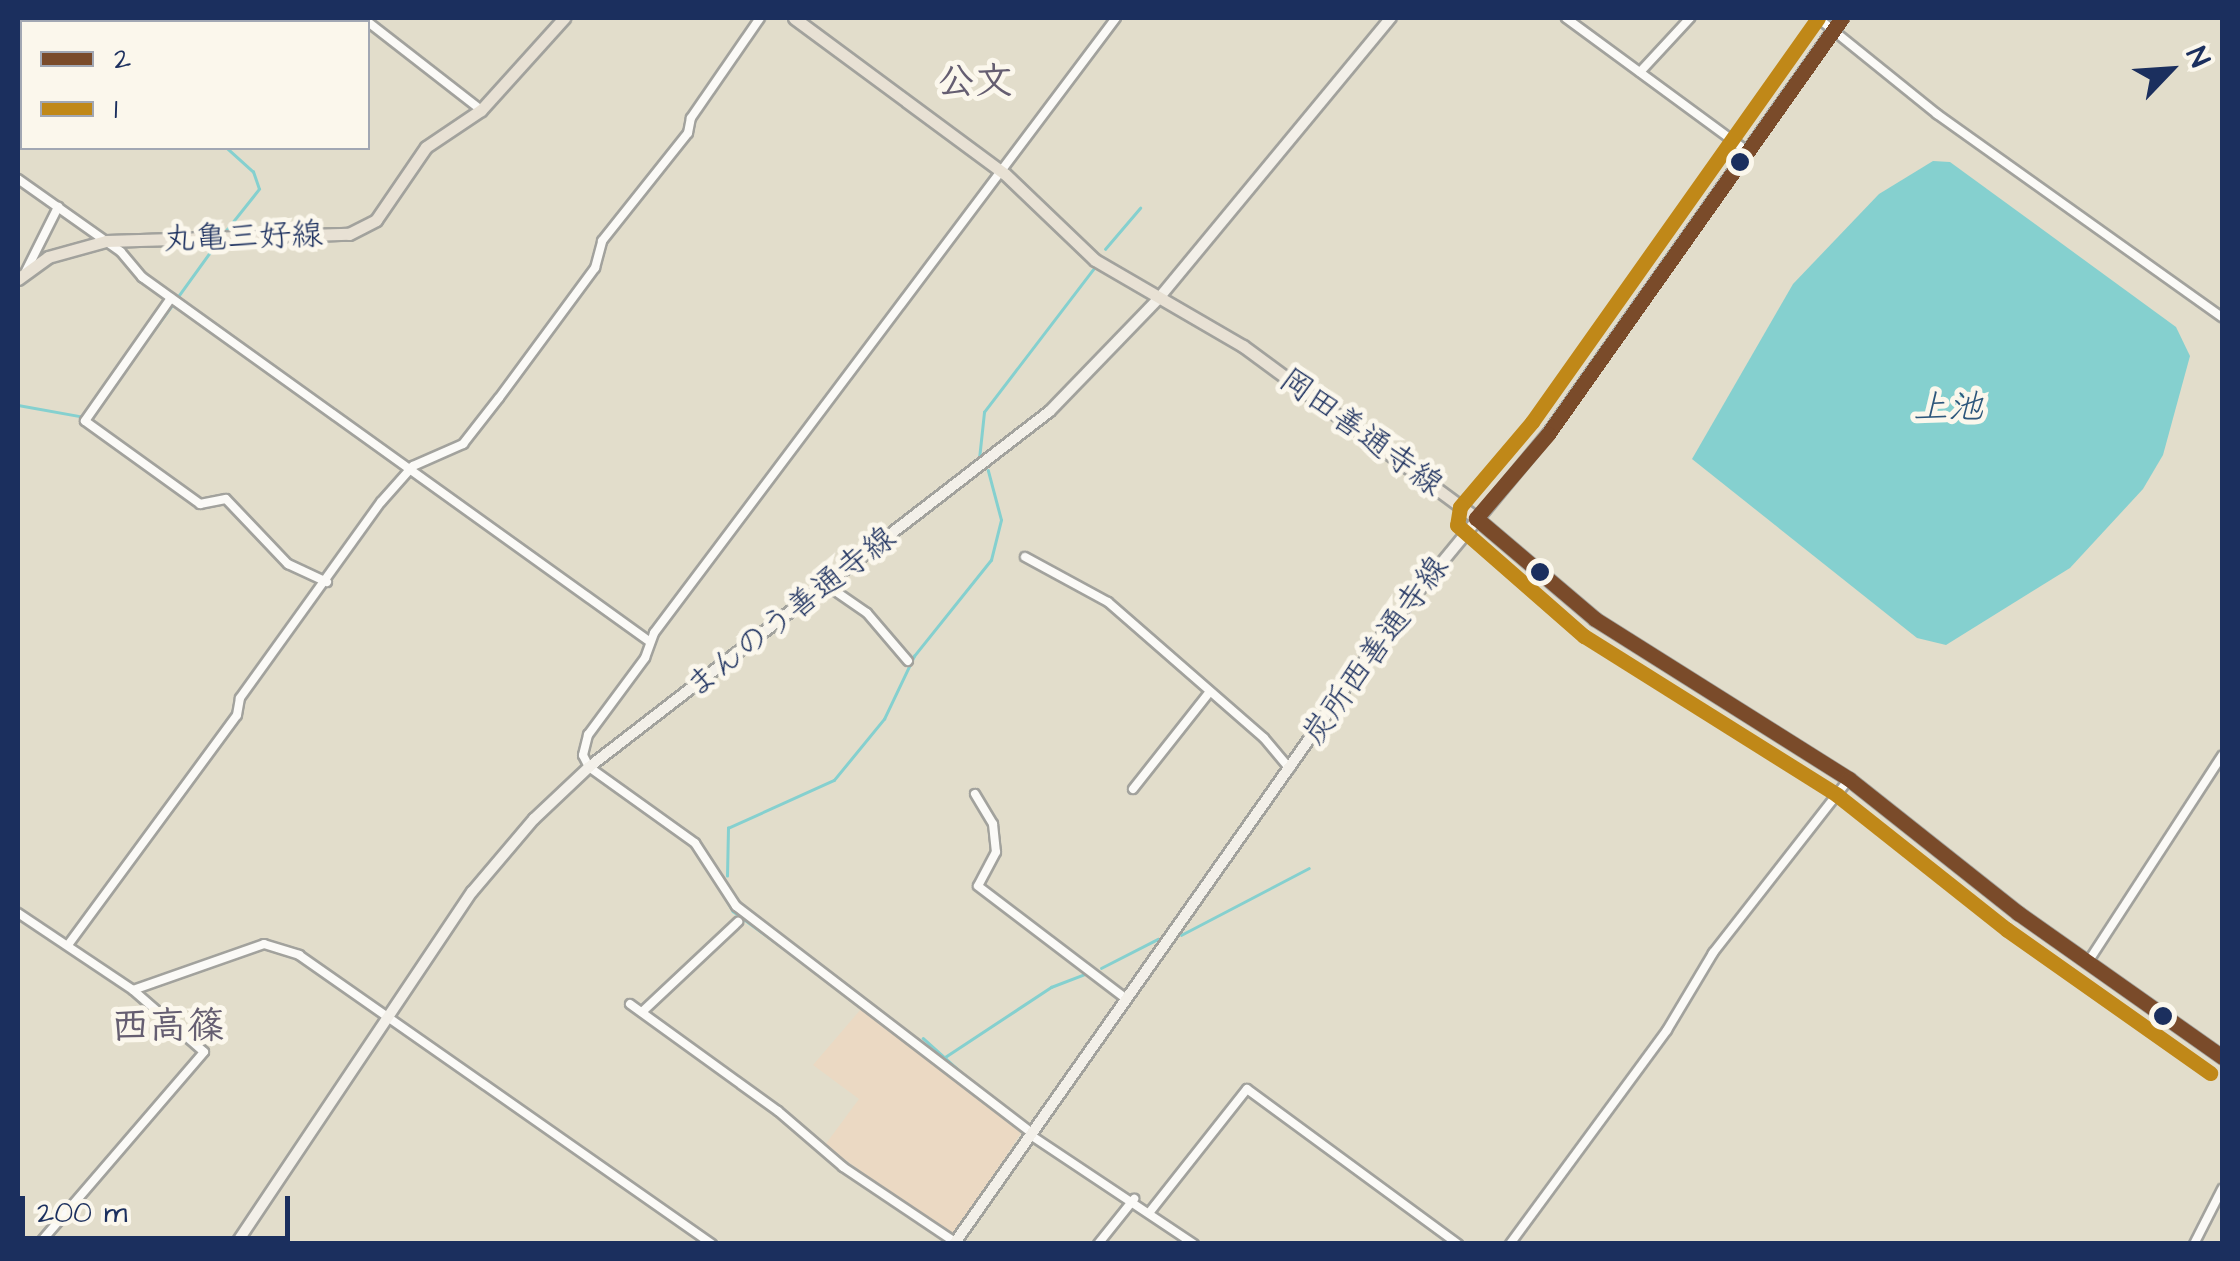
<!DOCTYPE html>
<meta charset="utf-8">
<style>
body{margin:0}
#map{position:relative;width:2240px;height:1261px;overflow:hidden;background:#e2ddcb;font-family:"Architects Daughter","Klee One",sans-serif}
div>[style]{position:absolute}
.built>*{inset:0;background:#ebd9c3}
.water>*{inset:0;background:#85d0cf}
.stream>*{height:2.5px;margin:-1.25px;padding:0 1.25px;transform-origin:1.25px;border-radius:1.25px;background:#85d0cf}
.roads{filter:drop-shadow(2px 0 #a2a29d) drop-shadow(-2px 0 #a2a29d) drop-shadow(0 2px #a2a29d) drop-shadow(0 -2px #a2a29d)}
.minor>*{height:8px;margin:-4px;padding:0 4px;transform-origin:4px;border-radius:4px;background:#fbfaf7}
.secondary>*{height:10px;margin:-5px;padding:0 5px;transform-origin:5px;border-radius:5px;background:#f3f0e9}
.primary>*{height:11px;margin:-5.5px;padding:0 5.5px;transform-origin:5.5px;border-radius:5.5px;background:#e8e1d4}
.bus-1>*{height:15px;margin:-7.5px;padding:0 7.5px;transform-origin:7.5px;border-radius:7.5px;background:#7a4b2a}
.bus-2>*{height:15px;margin:-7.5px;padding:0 7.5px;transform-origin:7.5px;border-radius:7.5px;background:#c08818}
.dots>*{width:28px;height:28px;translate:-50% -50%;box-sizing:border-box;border:5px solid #fbf7ec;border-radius:50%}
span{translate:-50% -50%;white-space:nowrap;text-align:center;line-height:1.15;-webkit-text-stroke:10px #fbf7ec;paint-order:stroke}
.street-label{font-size:32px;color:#1b2f5e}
.water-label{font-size:35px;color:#2c567b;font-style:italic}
.quarter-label{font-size:38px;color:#655e71;font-weight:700}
.frame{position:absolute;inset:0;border:20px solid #1b2f5e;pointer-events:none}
.legend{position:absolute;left:20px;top:20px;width:350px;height:130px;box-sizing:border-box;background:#fbf7ec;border:2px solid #a1a7b3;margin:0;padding:12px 18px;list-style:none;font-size:30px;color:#1b2f5e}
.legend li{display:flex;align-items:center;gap:20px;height:50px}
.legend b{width:50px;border:2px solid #a1a7b3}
.north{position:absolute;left:2120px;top:20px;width:100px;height:100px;-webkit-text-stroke:8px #fbf7ec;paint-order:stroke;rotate:65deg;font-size:28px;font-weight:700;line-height:40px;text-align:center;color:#1b2f5e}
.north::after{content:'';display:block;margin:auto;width:35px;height:45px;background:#1b2f5e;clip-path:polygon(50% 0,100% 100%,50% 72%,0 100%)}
.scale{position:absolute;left:20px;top:1196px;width:270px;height:45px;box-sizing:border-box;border:5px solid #1b2f5e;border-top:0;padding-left:12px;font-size:30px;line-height:35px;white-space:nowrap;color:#1b2f5e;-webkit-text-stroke:8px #fbf7ec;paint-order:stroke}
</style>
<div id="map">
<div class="built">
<div style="clip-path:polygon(861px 1009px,1021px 1133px,952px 1237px,825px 1145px,859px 1099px,813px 1065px)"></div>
</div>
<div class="water">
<div style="clip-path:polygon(1933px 161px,1950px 162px,2176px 327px,2190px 356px,2163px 455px,2143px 489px,2070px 568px,1946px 645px,1917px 638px,1692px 459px,1793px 284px,1879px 194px)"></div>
</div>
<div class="stream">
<div style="left:108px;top:18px;width:8px;rotate:30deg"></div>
<div style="left:224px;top:233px;width:56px;rotate:-51.5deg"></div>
<div style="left:259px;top:189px;width:18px;rotate:-109deg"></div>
<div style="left:253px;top:172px;width:36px;rotate:-138deg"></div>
<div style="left:1105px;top:249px;width:54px;rotate:-49.5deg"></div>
<div style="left:177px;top:298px;width:67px;rotate:-54.2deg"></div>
<div style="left:142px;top:346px;width:52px;rotate:-53.6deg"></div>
<div style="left:18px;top:405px;width:68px;rotate:10.2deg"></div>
<div style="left:979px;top:459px;width:47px;rotate:-83.9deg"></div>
<div style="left:984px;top:412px;width:183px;rotate:-52.6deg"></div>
<div style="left:727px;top:876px;width:48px;rotate:-88.8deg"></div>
<div style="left:728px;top:828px;width:116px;rotate:-24.4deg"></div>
<div style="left:834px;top:780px;width:79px;rotate:-50.7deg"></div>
<div style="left:884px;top:719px;width:70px;rotate:-64.5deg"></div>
<div style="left:914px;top:656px;width:123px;rotate:-51.3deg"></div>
<div style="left:991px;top:560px;width:41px;rotate:-76deg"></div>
<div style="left:1001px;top:520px;width:51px;rotate:-104.9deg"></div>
<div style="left:722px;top:892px;width:22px;rotate:60deg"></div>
<div style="left:733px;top:911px;width:79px;rotate:36.3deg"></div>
<div style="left:1181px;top:935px;width:144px;rotate:-27.6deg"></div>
<div style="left:1101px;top:968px;width:64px;rotate:-27deg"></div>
<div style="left:923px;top:1038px;width:69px;rotate:42deg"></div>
<div style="left:945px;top:1057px;width:127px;rotate:-33.4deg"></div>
<div style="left:1051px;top:987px;width:39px;rotate:-21deg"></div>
</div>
<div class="roads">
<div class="minor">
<div style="left:363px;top:18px;width:150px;rotate:37.9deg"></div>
<div style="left:1566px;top:18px;width:225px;rotate:36.3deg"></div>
<div style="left:1818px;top:18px;width:153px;rotate:38.9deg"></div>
<div style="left:1937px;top:114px;width:350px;rotate:35.5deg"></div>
<div style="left:75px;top:22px;width:7px;rotate:-34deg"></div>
<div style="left:1640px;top:72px;width:74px;rotate:-47.2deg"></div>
<div style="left:18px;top:90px;width:7px;rotate:-56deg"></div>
<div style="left:18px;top:179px;width:126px;rotate:35.3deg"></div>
<div style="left:121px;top:252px;width:33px;rotate:50deg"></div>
<div style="left:142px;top:277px;width:624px;rotate:35.68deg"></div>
<div style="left:26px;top:271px;width:72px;rotate:-63.4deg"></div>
<div style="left:171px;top:298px;width:150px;rotate:125deg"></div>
<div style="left:85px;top:421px;width:142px;rotate:35.8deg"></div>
<div style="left:200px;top:504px;width:26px;rotate:-11deg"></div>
<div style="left:226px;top:499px;width:90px;rotate:46.4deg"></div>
<div style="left:288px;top:564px;width:43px;rotate:24.8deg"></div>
<div style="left:1025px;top:557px;width:94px;rotate:28.5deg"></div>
<div style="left:1108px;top:602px;width:207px;rotate:41.1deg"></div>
<div style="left:1264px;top:738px;width:40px;rotate:50deg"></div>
<div style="left:825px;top:584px;width:51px;rotate:34.6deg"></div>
<div style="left:867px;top:613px;width:63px;rotate:49.5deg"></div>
<div style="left:1133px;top:789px;width:121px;rotate:-51.7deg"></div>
<div style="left:975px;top:794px;width:35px;rotate:59deg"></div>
<div style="left:993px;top:824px;width:28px;rotate:84deg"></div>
<div style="left:996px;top:852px;width:38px;rotate:118deg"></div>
<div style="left:978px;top:886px;width:185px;rotate:37.3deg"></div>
<div style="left:18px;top:913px;width:138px;rotate:33.8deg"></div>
<div style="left:133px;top:990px;width:94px;rotate:41.1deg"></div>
<div style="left:204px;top:1052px;width:253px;rotate:130.7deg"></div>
<div style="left:68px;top:945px;width:285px;rotate:-53.7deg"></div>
<div style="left:237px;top:715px;width:17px;rotate:-80deg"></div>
<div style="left:240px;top:698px;width:241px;rotate:-54.3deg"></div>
<div style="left:381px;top:502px;width:48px;rotate:-48.4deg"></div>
<div style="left:413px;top:466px;width:55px;rotate:-23.7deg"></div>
<div style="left:463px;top:444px;width:58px;rotate:-52deg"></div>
<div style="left:499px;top:398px;width:162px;rotate:-53.6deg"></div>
<div style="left:595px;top:268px;width:28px;rotate:-75deg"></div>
<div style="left:602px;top:241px;width:138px;rotate:-51.5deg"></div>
<div style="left:688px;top:133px;width:15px;rotate:-79deg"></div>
<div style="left:691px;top:118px;width:121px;rotate:-55.4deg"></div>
<div style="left:2088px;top:962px;width:246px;rotate:-57deg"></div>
<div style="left:133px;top:990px;width:139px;rotate:-19.3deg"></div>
<div style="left:264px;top:944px;width:37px;rotate:17deg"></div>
<div style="left:299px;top:955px;width:504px;rotate:34.98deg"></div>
<div style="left:630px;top:1004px;width:183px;rotate:35.9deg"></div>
<div style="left:778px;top:1111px;width:86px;rotate:40.7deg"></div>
<div style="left:843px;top:1167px;width:135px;rotate:33.8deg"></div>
<div style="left:642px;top:1012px;width:132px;rotate:-43.2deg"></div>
<div style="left:1028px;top:1130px;width:368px;rotate:-142.5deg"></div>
<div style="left:736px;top:906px;width:75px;rotate:-123.1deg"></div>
<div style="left:695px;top:843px;width:130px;rotate:-144.4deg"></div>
<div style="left:589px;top:767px;width:13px;rotate:-117deg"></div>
<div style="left:583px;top:755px;width:21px;rotate:-76deg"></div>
<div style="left:588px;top:735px;width:96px;rotate:-53.5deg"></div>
<div style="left:645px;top:658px;width:27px;rotate:-70deg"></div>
<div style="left:654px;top:633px;width:769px;rotate:-53.09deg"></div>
<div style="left:1035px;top:1138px;width:191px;rotate:33.7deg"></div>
<div style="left:1149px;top:1213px;width:158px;rotate:-51.7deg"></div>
<div style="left:1247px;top:1089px;width:262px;rotate:36.3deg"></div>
<div style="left:1098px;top:1244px;width:58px;rotate:-51.3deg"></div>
<div style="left:1510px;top:1244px;width:265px;rotate:-53.7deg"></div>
<div style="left:1667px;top:1030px;width:90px;rotate:-59.1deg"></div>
<div style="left:1713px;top:953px;width:221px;rotate:-52deg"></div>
<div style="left:2194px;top:1244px;width:62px;rotate:-63deg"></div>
</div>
<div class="secondary">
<div style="left:236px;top:1244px;width:424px;rotate:-56.2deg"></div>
<div style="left:472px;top:892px;width:96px;rotate:-49.7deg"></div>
<div style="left:534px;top:819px;width:76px;rotate:-43.4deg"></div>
<div style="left:589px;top:767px;width:582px;rotate:-37.68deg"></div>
<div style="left:1050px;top:411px;width:157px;rotate:-46deg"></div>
<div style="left:1159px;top:298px;width:364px;rotate:-50.4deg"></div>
<div style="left:954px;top:1244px;width:746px;rotate:-54.88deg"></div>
<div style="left:1383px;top:634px;width:259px;rotate:-50.5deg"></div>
<div style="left:1548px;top:434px;width:509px;rotate:-54.75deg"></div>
</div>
<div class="primary">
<div style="left:794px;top:18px;width:262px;rotate:36.5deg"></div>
<div style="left:1005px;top:174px;width:124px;rotate:43.7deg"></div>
<div style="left:1095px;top:260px;width:171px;rotate:30.2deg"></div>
<div style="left:1243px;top:346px;width:290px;rotate:36.4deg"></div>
<div style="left:1476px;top:518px;width:156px;rotate:40.3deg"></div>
<div style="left:1595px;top:619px;width:300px;rotate:32.2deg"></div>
<div style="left:1849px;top:779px;width:216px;rotate:38.4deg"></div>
<div style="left:2018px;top:913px;width:250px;rotate:35.2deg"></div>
<div style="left:18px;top:279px;width:37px;rotate:-36deg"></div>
<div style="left:48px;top:257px;width:60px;rotate:-15.4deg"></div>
<div style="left:106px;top:241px;width:243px;rotate:-1.7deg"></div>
<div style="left:349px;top:234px;width:30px;rotate:-27deg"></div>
<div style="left:376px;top:220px;width:88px;rotate:-55.6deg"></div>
<div style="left:426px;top:147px;width:66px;rotate:-33.9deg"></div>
<div style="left:481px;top:110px;width:124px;rotate:-47.9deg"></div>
</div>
</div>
<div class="bus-1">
<div style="left:1842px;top:18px;width:509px;rotate:125.25deg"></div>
<div style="left:1548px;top:434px;width:111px;rotate:130.6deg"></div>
<div style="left:1476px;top:518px;width:156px;rotate:40.3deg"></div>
<div style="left:1595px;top:619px;width:300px;rotate:32.2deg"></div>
<div style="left:1849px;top:779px;width:216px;rotate:38.4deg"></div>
<div style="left:2018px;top:913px;width:250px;rotate:35.2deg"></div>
</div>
<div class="bus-2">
<div style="left:1818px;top:18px;width:495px;rotate:125.3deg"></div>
<div style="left:1532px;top:422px;width:111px;rotate:130.3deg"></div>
<div style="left:1460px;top:507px;width:18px;rotate:99deg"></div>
<div style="left:1457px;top:525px;width:169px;rotate:41.2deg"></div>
<div style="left:1584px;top:636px;width:299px;rotate:32.1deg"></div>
<div style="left:1837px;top:795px;width:216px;rotate:38.4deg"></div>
<div style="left:2006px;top:929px;width:250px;rotate:35.2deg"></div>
</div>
<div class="dots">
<div style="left:1740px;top:162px;background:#1b2f5e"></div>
<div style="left:1540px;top:572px;background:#1b2f5e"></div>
<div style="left:2163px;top:1016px;background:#1b2f5e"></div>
</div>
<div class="street-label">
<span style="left:243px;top:238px;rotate:-2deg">丸亀三好線</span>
<span style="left:1361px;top:433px;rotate:36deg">岡田善通寺線</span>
<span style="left:791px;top:613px;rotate:-38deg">まんのう善通寺線</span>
<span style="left:1376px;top:651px;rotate:-54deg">炭所西善通寺線</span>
</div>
<div class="water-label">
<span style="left:1948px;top:408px">上池</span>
</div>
<div class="quarter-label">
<span style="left:975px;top:83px">公文</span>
<span style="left:168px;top:1028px">西高篠</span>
</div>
<div class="frame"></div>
<ul class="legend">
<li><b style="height:12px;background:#7a4b2a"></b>2</li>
<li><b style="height:12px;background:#c08818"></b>1</li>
</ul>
<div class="north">N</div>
<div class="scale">200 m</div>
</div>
